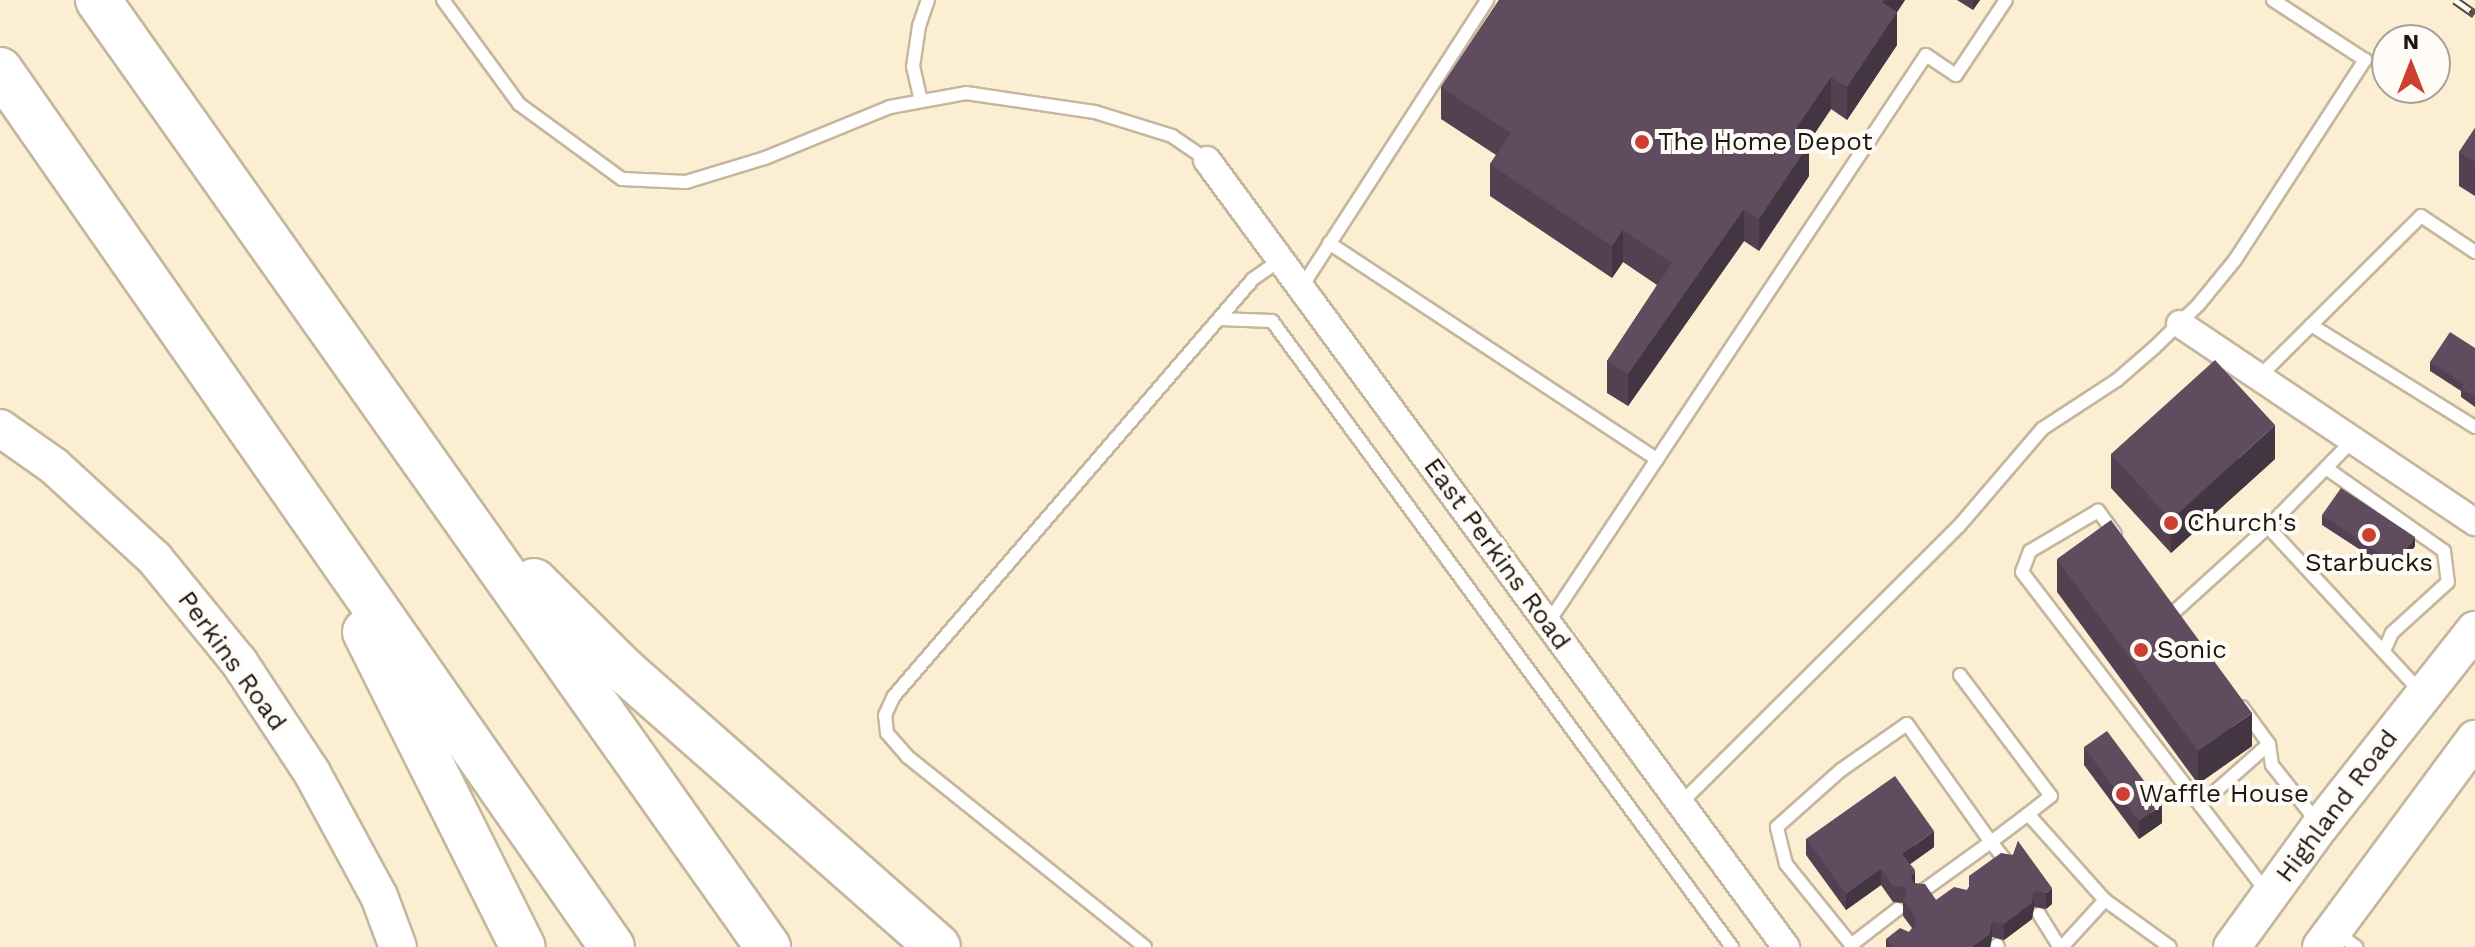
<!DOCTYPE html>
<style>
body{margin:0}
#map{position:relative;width:2475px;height:947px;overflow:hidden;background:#fceed2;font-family:"Work Sans",sans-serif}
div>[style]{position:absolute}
.roads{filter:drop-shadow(2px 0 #c4b79d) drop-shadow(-2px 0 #c4b79d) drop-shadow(0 2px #c4b79d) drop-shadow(0 -2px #c4b79d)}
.lane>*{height:12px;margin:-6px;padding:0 6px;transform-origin:6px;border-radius:6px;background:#fff}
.street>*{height:26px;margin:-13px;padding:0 13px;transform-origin:13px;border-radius:13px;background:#fff}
.secondary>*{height:36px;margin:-18px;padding:0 18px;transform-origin:18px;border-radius:18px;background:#fff}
.highway>*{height:44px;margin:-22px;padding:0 22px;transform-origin:22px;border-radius:22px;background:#fff}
.rail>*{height:9px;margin-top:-4.5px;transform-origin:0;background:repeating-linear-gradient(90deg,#fffcf7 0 18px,#544c3f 0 36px);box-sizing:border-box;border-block:2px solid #544c3f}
.wall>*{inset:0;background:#534152}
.shaded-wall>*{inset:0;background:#433542}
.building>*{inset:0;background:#604c5f}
.dots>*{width:22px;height:22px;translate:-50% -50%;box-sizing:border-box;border:4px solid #fffcf7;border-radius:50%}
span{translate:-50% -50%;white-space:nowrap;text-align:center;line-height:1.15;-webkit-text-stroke:8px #fffcf7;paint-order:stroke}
.poi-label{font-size:26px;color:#1d180f}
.left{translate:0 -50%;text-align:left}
.street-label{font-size:26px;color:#1d180f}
.north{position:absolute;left:2371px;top:24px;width:80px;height:80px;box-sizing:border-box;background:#fffcf7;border:2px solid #a5a19a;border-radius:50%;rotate:0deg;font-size:22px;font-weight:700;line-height:32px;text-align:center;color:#1d180f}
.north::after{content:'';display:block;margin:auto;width:28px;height:36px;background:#cc3f32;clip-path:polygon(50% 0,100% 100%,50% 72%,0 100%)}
</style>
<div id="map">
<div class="roads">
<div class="lane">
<div style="left:443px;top:0;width:129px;rotate:53.8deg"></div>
<div style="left:519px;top:104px;width:127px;rotate:36.1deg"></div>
<div style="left:622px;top:179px;width:64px;rotate:2.7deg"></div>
<div style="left:686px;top:182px;width:83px;rotate:-16.9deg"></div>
<div style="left:765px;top:158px;width:135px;rotate:-22.2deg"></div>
<div style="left:890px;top:107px;width:77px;rotate:-10.4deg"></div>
<div style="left:966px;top:93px;width:130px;rotate:8.4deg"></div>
<div style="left:1095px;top:112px;width:81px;rotate:17.3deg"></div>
<div style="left:1172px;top:136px;width:42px;rotate:34.4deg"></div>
<div style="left:921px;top:101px;width:35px;rotate:-103deg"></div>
<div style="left:913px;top:67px;width:41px;rotate:-81.7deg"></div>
<div style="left:919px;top:26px;width:28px;rotate:-71deg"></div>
<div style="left:1329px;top:243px;width:393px;rotate:33.4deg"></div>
<div style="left:1301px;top:288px;width:343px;rotate:-57.1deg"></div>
<div style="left:1219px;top:319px;width:53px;rotate:2.2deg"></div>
<div style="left:1272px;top:321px;width:777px;rotate:53.69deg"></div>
<div style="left:2311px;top:325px;width:193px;rotate:31.9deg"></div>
<div style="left:2259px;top:377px;width:228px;rotate:-44.8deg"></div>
<div style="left:2421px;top:216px;width:65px;rotate:33.7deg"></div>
<div style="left:2353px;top:440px;width:122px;rotate:134.3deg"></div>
<div style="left:2268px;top:527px;width:224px;rotate:47.2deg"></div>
<div style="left:2326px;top:468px;width:144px;rotate:35.1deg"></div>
<div style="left:2444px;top:551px;width:31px;rotate:83deg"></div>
<div style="left:2448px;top:582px;width:76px;rotate:137.7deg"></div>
<div style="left:2392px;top:633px;width:20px;rotate:114deg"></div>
<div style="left:2115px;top:534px;width:29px;rotate:-126deg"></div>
<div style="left:2098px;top:511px;width:79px;rotate:149.5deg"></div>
<div style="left:2030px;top:551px;width:22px;rotate:111deg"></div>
<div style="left:2022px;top:572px;width:404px;rotate:52.6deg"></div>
<div style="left:2173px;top:613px;width:128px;rotate:-42.2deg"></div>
<div style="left:1548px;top:623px;width:682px;rotate:-56.36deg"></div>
<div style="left:1926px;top:55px;width:36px;rotate:34deg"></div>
<div style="left:1956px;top:75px;width:90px;rotate:-56.3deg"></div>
<div style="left:1960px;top:675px;width:151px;rotate:53.1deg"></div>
<div style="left:2051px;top:796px;width:29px;rotate:142deg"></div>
<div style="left:2242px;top:707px;width:46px;rotate:53.9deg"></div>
<div style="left:2269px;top:744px;width:21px;rotate:82deg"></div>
<div style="left:2272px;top:765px;width:74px;rotate:51.6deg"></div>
<div style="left:1681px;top:803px;width:392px;rotate:-44.9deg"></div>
<div style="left:1959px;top:526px;width:128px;rotate:-49.4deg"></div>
<div style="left:2042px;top:429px;width:90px;rotate:-33.2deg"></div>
<div style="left:2117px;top:380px;width:50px;rotate:-41deg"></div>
<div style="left:2155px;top:347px;width:62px;rotate:-44.3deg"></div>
<div style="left:2199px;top:304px;width:57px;rotate:-50.7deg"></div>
<div style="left:2235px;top:260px;width:239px;rotate:-57deg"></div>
<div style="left:2365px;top:60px;width:110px;rotate:-146.9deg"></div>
<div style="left:2200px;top:805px;width:92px;rotate:-41.5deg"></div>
<div style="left:1920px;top:893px;width:87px;rotate:-35.7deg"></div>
<div style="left:1991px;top:842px;width:28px;rotate:52deg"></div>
<div style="left:2039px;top:914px;width:39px;rotate:58deg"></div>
<div style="left:2337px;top:933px;width:24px;rotate:36deg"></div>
<div style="left:1851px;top:945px;width:59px;rotate:-37.5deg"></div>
<div style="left:1997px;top:945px;width:2px;rotate:63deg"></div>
<div style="left:1145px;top:947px;width:305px;rotate:-141.3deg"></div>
<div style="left:907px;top:756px;width:30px;rotate:-131deg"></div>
<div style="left:887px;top:733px;width:18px;rotate:-96deg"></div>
<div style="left:885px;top:715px;width:21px;rotate:-65deg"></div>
<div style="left:894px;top:696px;width:550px;rotate:-49.27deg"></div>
<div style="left:1253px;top:279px;width:33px;rotate:-35deg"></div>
<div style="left:1853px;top:947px;width:107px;rotate:-128.9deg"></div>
<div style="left:1786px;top:864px;width:38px;rotate:-104deg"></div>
<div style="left:1777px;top:827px;width:86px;rotate:-41.7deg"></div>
<div style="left:1841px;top:770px;width:80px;rotate:-34.9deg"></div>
<div style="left:1907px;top:724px;width:145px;rotate:54.6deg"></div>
<div style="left:1991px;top:842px;width:46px;rotate:-37.1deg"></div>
<div style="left:2028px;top:814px;width:115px;rotate:48.2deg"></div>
<div style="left:2062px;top:947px;width:64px;rotate:-47.5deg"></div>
<div style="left:2105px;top:900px;width:80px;rotate:35.9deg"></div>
</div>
<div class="street">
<div style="left:1207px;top:160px;width:977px;rotate:53.66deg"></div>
<div style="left:2180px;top:324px;width:355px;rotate:33.9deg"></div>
</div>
<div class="secondary">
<div style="left:0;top:428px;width:66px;rotate:35.1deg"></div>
<div style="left:54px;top:466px;width:137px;rotate:42.6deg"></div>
<div style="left:155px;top:559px;width:133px;rotate:50.8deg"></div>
<div style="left:239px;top:662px;width:131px;rotate:56.6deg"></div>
<div style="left:311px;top:771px;width:142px;rotate:61.5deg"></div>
<div style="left:379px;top:896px;width:54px;rotate:69.6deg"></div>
<div style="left:2232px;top:947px;width:150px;rotate:-54deg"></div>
<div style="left:2320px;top:826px;width:250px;rotate:-51.7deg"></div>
<div style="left:2321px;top:947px;width:259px;rotate:-53.5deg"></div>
</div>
<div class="highway">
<div style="left:98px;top:0;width:1160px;rotate:54.72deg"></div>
<div style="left:0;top:70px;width:1069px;rotate:55.09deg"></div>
<div style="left:534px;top:581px;width:128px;rotate:44.7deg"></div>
<div style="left:625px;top:671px;width:417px;rotate:41.4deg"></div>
<div style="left:365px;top:632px;width:352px;rotate:63.4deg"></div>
</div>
</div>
<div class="rail">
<div style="left:2455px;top:0;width:24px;rotate:35deg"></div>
</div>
<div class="wall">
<div style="clip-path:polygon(1499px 0,1905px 0,1897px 12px,1897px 45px,1847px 120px,1831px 109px,1808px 143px,1809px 176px,1759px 251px,1744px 241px,1628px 406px,1607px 393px,1607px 361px,1657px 285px,1623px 262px,1612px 278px,1490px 196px,1490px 164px,1496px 155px,1441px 119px,1441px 87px)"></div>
<div style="clip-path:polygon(1957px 0,1980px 0,1973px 10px)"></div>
<div style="clip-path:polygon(2475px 128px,2475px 196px,2459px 186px,2459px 152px)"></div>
<div style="clip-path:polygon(2475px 348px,2475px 407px,2461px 397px,2461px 391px,2430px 371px,2430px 362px)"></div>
<div style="clip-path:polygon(2111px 454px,2275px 459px,2171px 553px,2111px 488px)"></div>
<div style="clip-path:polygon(2322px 515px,2415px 546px,2396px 573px,2322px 525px)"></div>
<div style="clip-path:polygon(2057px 559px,2252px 746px,2198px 784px,2057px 592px)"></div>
<div style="clip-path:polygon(2084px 747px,2162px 823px,2139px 839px,2084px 765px)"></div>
<div style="clip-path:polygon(1806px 839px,1934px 847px,1910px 864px,1915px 883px,1936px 900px,1967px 890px,1969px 887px,1969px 876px,2013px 855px,2018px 841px,2052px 904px,2046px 909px,2034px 907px,2032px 919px,2004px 940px,1992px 937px,1990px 947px,1886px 947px,1886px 939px,1909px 932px,1912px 928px,1903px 916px,1903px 903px,1893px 902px,1881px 885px,1846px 910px,1806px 855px)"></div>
</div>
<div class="shaded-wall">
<div style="clip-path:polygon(1884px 0,1905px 0,1882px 35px,1882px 2px)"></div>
<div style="clip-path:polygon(1973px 0,1980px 0,1973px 10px)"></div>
<div style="clip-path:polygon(1897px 12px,1897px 45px,1847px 120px,1847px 87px)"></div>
<div style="clip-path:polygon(1831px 77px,1831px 109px,1793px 166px,1793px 133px)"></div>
<div style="clip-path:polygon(1809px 144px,1809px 176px,1759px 251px,1759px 219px)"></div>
<div style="clip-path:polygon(1744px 209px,1744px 241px,1628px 406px,1628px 374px)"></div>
<div style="clip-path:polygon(1623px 230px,1623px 262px,1612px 278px,1612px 246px)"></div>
<div style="clip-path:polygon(2275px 425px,2275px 459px,2171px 553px,2171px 520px)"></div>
<div style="clip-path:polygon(2415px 537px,2415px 546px,2396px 573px,2396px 564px)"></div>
<div style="clip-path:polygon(2252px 713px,2252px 746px,2198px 784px,2198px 751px)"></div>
<div style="clip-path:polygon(2162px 805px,2162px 823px,2139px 839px,2139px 821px)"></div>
<div style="clip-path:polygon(1934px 831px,1934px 847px,1902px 870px,1902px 854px)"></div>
<div style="clip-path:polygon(1881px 869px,1881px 885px,1846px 910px,1846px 894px)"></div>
<div style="clip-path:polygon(1915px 870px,1915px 886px,1911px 877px)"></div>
<div style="clip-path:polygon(2052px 888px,2052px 904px,2046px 909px,2046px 893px)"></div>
<div style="clip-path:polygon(2034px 891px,2034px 907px,2032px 919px,2004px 940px,2004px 924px)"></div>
<div style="clip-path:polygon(1992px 921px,1992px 937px,1990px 947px,1972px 947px)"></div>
</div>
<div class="building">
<div style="clip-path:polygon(1499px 0,1884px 0,1882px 2px,1897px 12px,1847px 87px,1831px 77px,1793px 133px,1809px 144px,1759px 219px,1744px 209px,1628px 374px,1607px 361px,1672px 263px,1623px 230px,1612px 246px,1490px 164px,1511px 133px,1441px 87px)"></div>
<div style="clip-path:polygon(2475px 128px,2475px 162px,2459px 152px)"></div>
<div style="clip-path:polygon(2450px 332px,2475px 348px,2475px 397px,2461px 388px,2464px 384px,2430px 362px)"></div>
<div style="clip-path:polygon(2215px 360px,2275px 425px,2171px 520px,2111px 454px)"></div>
<div style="clip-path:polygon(2341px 488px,2415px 537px,2396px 564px,2322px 515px)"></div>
<div style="clip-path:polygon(2111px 520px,2252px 713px,2198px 751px,2057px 559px)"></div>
<div style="clip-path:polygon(2107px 731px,2162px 805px,2139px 821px,2084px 747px)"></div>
<div style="clip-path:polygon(1895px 776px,1934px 831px,1902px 854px,1915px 870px,1911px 877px,1913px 883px,1925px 884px,1936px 900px,1954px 887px,1967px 890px,1970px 885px,1969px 876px,2001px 853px,2013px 855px,2018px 841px,2052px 888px,2046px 893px,2034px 891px,2032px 903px,2004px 924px,1992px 921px,1990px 934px,1972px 947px,1892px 947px,1886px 939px,1900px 928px,1909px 932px,1916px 925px,1915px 916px,1903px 900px,1907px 893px,1905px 887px,1893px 886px,1881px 869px,1846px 894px,1806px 839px)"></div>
</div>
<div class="dots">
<div style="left:1642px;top:142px;background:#cc3f32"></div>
<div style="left:2171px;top:523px;background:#cc3f32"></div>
<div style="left:2369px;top:535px;background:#cc3f32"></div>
<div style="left:2141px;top:650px;background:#cc3f32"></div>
<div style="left:2123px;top:794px;background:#cc3f32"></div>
</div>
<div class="poi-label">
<span class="left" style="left:1658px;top:142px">The Home Depot</span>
<span class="left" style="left:2187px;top:523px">Church's</span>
<span style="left:2369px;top:563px">Starbucks</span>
<span class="left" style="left:2157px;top:650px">Sonic</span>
<span class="left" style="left:2139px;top:794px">Waffle House</span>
</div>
<div class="street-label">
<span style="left:1497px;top:554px;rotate:54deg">East Perkins Road</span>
<span style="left:232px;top:661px;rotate:54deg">Perkins Road</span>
<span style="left:2337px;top:806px;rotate:-53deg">Highland Road</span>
</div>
<div class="north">N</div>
</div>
